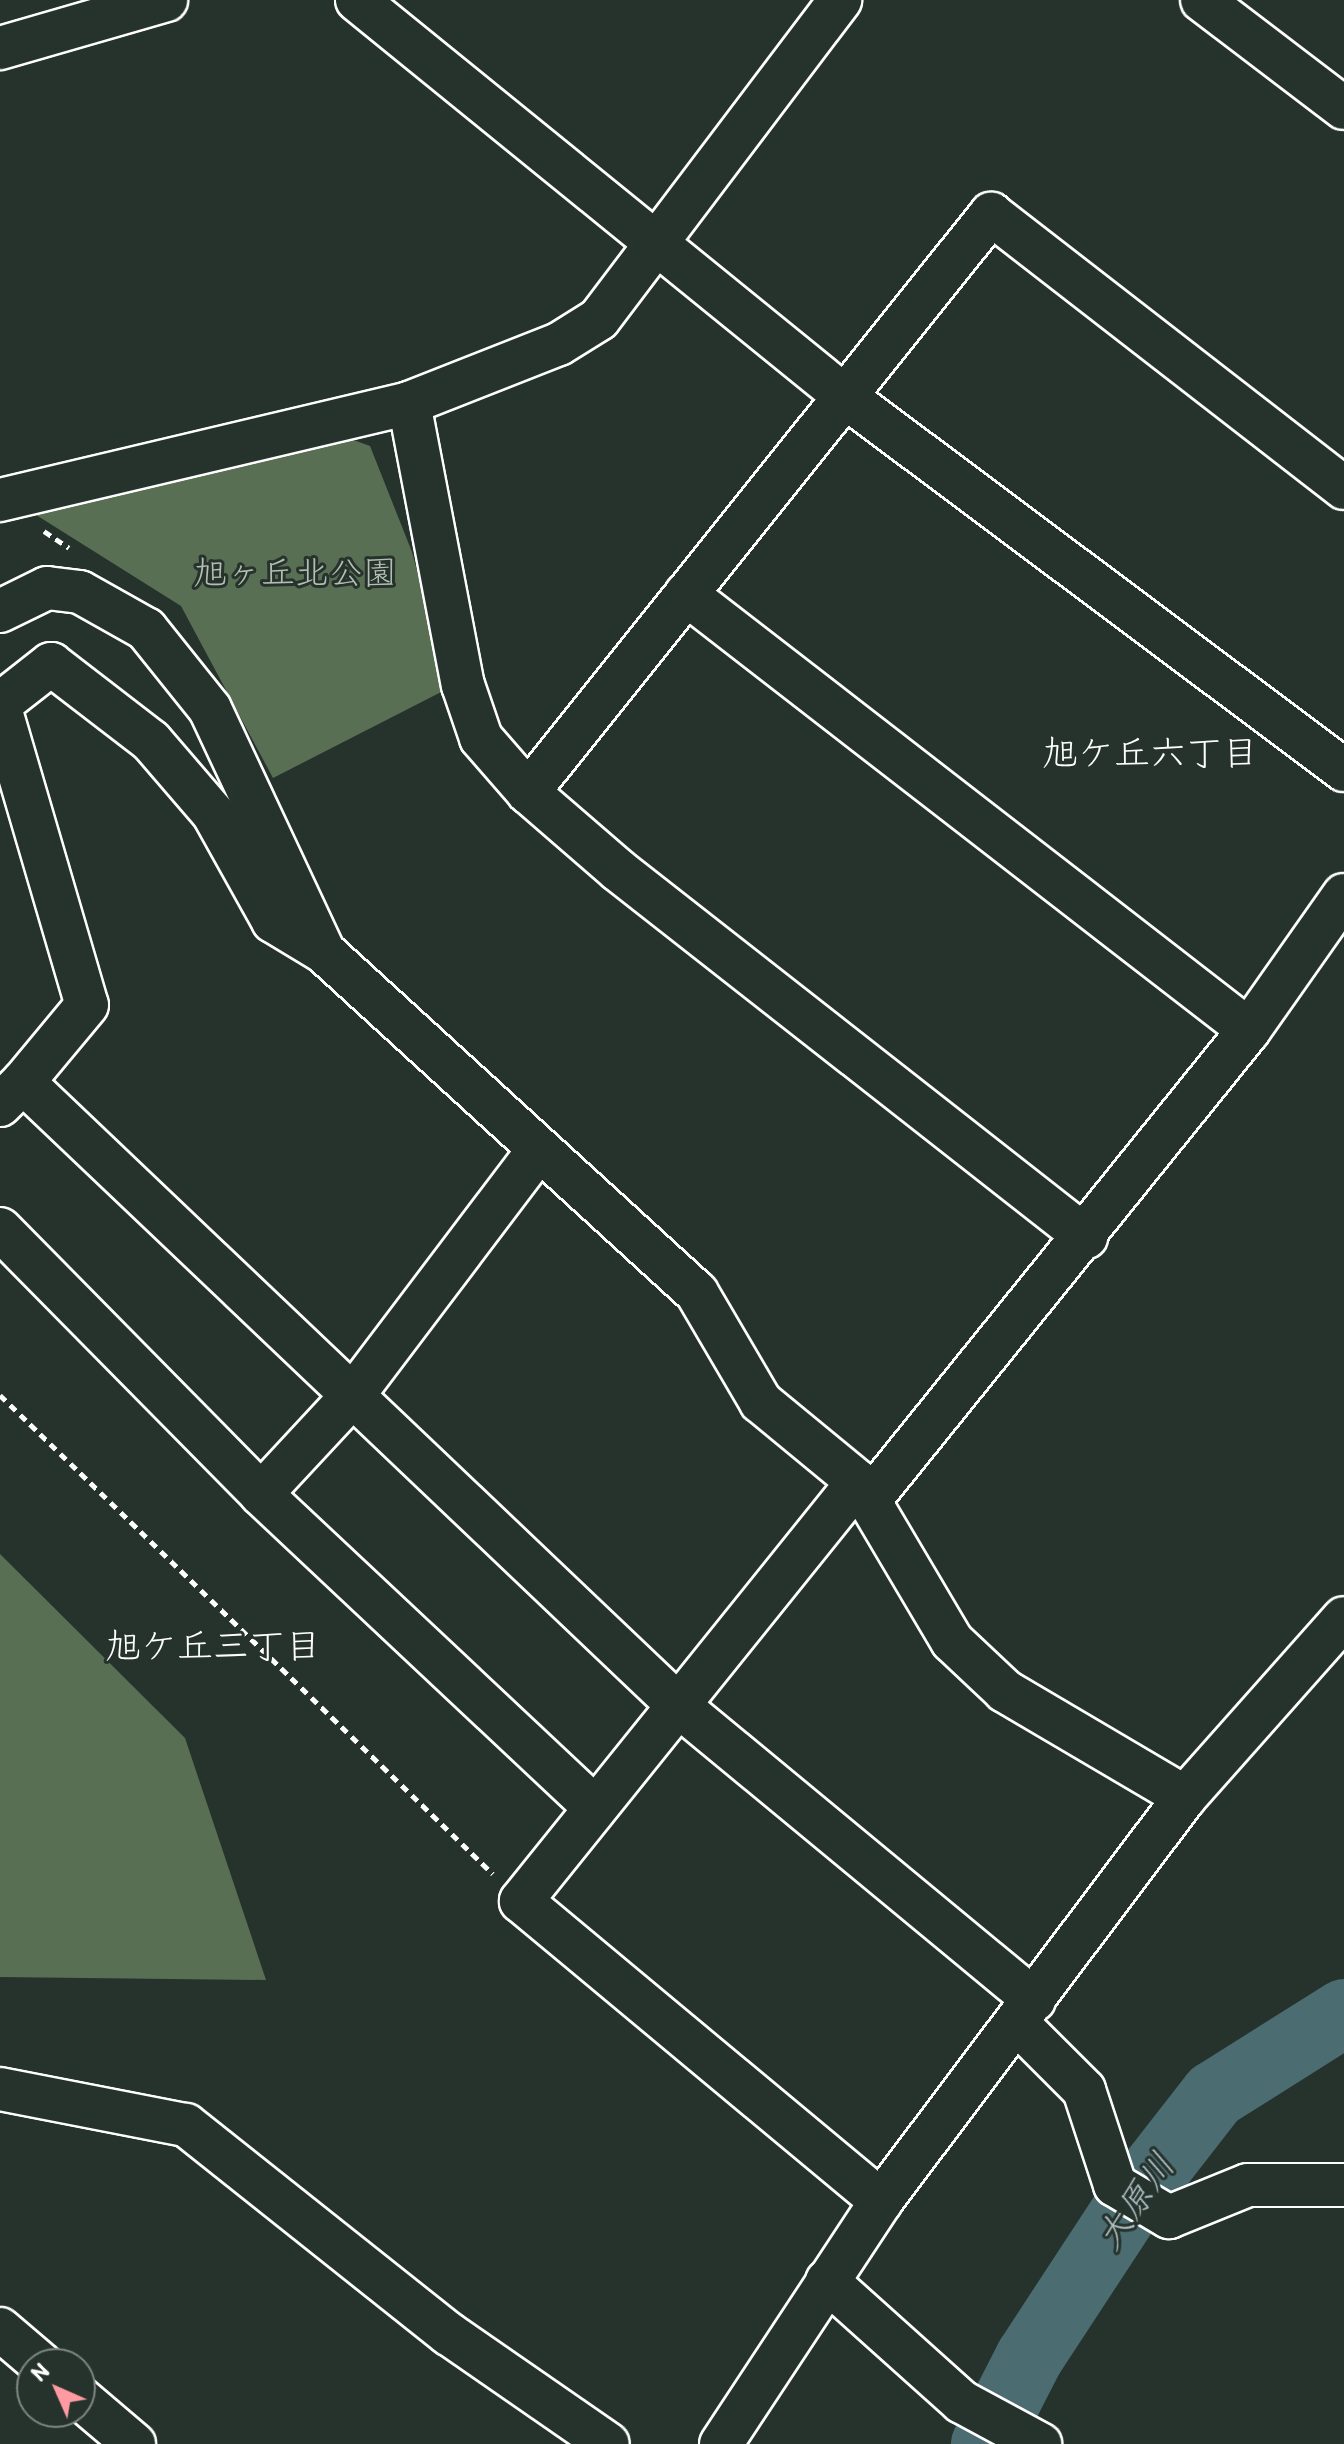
<!DOCTYPE html>
<meta charset="utf-8">
<style>
body{margin:0}
#map{position:relative;width:1344px;height:2444px;overflow:hidden;background:#26332d;font-family:Itim,"Klee One",sans-serif}
div>[style]{position:absolute}
.green>*{inset:0;background:#596f54}
.river>*{height:68px;margin:-34px;padding:0 34px;transform-origin:34px;border-radius:34px;background:#4b6d72}
.path>*{height:5px;margin-top:-2.5px;transform-origin:0;background:repeating-linear-gradient(90deg,#fff 0 8px,transparent 0 14px)}
.roads{filter:drop-shadow(2px 0 #fff) drop-shadow(-2px 0 #fff) drop-shadow(0 2px #fff) drop-shadow(0 -2px #fff)}
.street>*{height:42px;margin:-21px;padding:0 21px;transform-origin:21px;border-radius:21px;background:#26332d}
span{translate:-50% -50%;white-space:nowrap;text-align:center;line-height:1.15;-webkit-text-stroke:6px #26332d;paint-order:stroke}
.park-label{font-size:34px;color:#b4beb2}
.neighbourhood-label{font-size:36px;color:#fff}
.water-label{font-size:36px;color:#aebdc0;font-style:italic}
.north{position:absolute;left:16px;top:2348px;width:80px;height:80px;box-sizing:border-box;background:#26332d;border:2px solid #7d8581;border-radius:50%;rotate:315deg;font-size:22px;font-weight:700;line-height:32px;text-align:center;color:#fff}
.north::after{content:'';display:block;margin:auto;width:28px;height:36px;background:#ff9aa2;clip-path:polygon(50% 0,100% 100%,50% 72%,0 100%)}
</style>
<div id="map">
<div class="green">
<div style="clip-path:polygon(345px 437px,370px 446px,412px 552px,449px 688px,273px 778px,181px 606px,25px 508px)"></div>
<div style="clip-path:polygon(0 1554px,185px 1738px,266px 1980px,0 1977px)"></div>
</div>
<div class="river">
<div style="left:985px;top:2444px;width:97px;rotate:-62.9deg"></div>
<div style="left:1029px;top:2358px;width:190px;rotate:-56.8deg"></div>
<div style="left:1133px;top:2199px;width:132px;rotate:-52.1deg"></div>
<div style="left:1214px;top:2095px;width:154px;rotate:-32.2deg"></div>
</div>
<div class="path">
<div style="left:44px;top:531px;width:30px;rotate:34deg"></div>
<div style="left:0;top:1395px;width:687px;rotate:44.17deg"></div>
</div>
<div class="roads">
<div class="street">
<div style="left:357px;top:0;width:626px;rotate:39.1deg"></div>
<div style="left:843px;top:395px;width:626px;rotate:36.81deg"></div>
<div style="left:1202px;top:0;width:178px;rotate:37.3deg"></div>
<div style="left:0;top:48px;width:173px;rotate:-16.1deg"></div>
<div style="left:409px;top:403px;width:161px;rotate:-21.5deg"></div>
<div style="left:559px;top:344px;width:47px;rotate:-32deg"></div>
<div style="left:599px;top:319px;width:400px;rotate:-52.9deg"></div>
<div style="left:0;top:500px;width:420px;rotate:-13.3deg"></div>
<div style="left:409px;top:403px;width:287px;rotate:79.2deg"></div>
<div style="left:463px;top:685px;width:56px;rotate:71.2deg"></div>
<div style="left:481px;top:738px;width:72px;rotate:49deg"></div>
<div style="left:528px;top:792px;width:119px;rotate:40.9deg"></div>
<div style="left:618px;top:870px;width:595px;rotate:38.1deg"></div>
<div style="left:686px;top:594px;width:712px;rotate:37.76deg"></div>
<div style="left:0;top:611px;width:52px;rotate:-26.1deg"></div>
<div style="left:47px;top:588px;width:33px;rotate:7deg"></div>
<div style="left:80px;top:592px;width:76px;rotate:29.3deg"></div>
<div style="left:146px;top:629px;width:102px;rotate:51.3deg"></div>
<div style="left:210px;top:709px;width:268px;rotate:64.9deg"></div>
<div style="left:324px;top:952px;width:505px;rotate:42.43deg"></div>
<div style="left:697px;top:1293px;width:126px;rotate:59.6deg"></div>
<div style="left:761px;top:1402px;width:126px;rotate:39.5deg"></div>
<div style="left:858px;top:1482px;width:185px;rotate:59.4deg"></div>
<div style="left:952px;top:1641px;width:73px;rotate:43.3deg"></div>
<div style="left:1005px;top:1691px;width:209px;rotate:30.5deg"></div>
<div style="left:0;top:704px;width:65px;rotate:-38.1deg"></div>
<div style="left:51px;top:664px;width:126px;rotate:37.6deg"></div>
<div style="left:151px;top:741px;width:95px;rotate:49.3deg"></div>
<div style="left:213px;top:813px;width:124px;rotate:60.9deg"></div>
<div style="left:273px;top:921px;width:60px;rotate:31.3deg"></div>
<div style="left:0;top:708px;width:309px;rotate:73.7deg"></div>
<div style="left:87px;top:1005px;width:100px;rotate:129.7deg"></div>
<div style="left:528px;top:792px;width:741px;rotate:-51.3deg"></div>
<div style="left:991px;top:214px;width:447px;rotate:37.8deg"></div>
<div style="left:0;top:1105px;width:33px;rotate:-45deg"></div>
<div style="left:23px;top:1082px;width:905px;rotate:43.57deg"></div>
<div style="left:679px;top:1706px;width:461px;rotate:39.6deg"></div>
<div style="left:0;top:1229px;width:372px;rotate:45.4deg"></div>
<div style="left:261px;top:1494px;width:458px;rotate:43.2deg"></div>
<div style="left:858px;top:1482px;width:538px;rotate:128.81deg"></div>
<div style="left:521px;top:1901px;width:469px;rotate:39.8deg"></div>
<div style="left:261px;top:1494px;width:137px;rotate:-47.1deg"></div>
<div style="left:354px;top:1394px;width:307px;rotate:-52.9deg"></div>
<div style="left:868px;top:1502px;width:607px;rotate:-51.09deg"></div>
<div style="left:1249px;top:1030px;width:165px;rotate:-54.9deg"></div>
<div style="left:1017px;top:2023px;width:95px;rotate:45deg"></div>
<div style="left:1084px;top:2090px;width:100px;rotate:71.9deg"></div>
<div style="left:1115px;top:2185px;width:63px;rotate:30.7deg"></div>
<div style="left:1169px;top:2217px;width:85px;rotate:-22.1deg"></div>
<div style="left:1248px;top:2185px;width:96px"></div>
<div style="left:0;top:2089px;width:189px;rotate:11deg"></div>
<div style="left:186px;top:2125px;width:336px;rotate:38.5deg"></div>
<div style="left:449px;top:2334px;width:193px;rotate:34.7deg"></div>
<div style="left:827px;top:2281px;width:181px;rotate:41.9deg"></div>
<div style="left:962px;top:2402px;width:89px;rotate:28.3deg"></div>
<div style="left:0;top:2329px;width:54px;rotate:40.5deg"></div>
<div style="left:80px;top:2398px;width:71px;rotate:40.4deg"></div>
<div style="left:721px;top:2444px;width:291px;rotate:-56.6deg"></div>
<div style="left:881px;top:2201px;width:506px;rotate:-53.04deg"></div>
<div style="left:1185px;top:1797px;width:239px;rotate:-48.4deg"></div>
</div>
</div>
<div class="park-label">
<span style="left:295px;top:573px">旭ヶ丘北公園</span>
</div>
<div class="neighbourhood-label">
<span style="left:1150px;top:753px">旭ケ丘六丁目</span>
<span style="left:213px;top:1646px">旭ケ丘三丁目</span>
</div>
<div class="water-label">
<span style="left:1135px;top:2201px;rotate:-55deg">大原川</span>
</div>
<div class="north">N</div>
</div>
